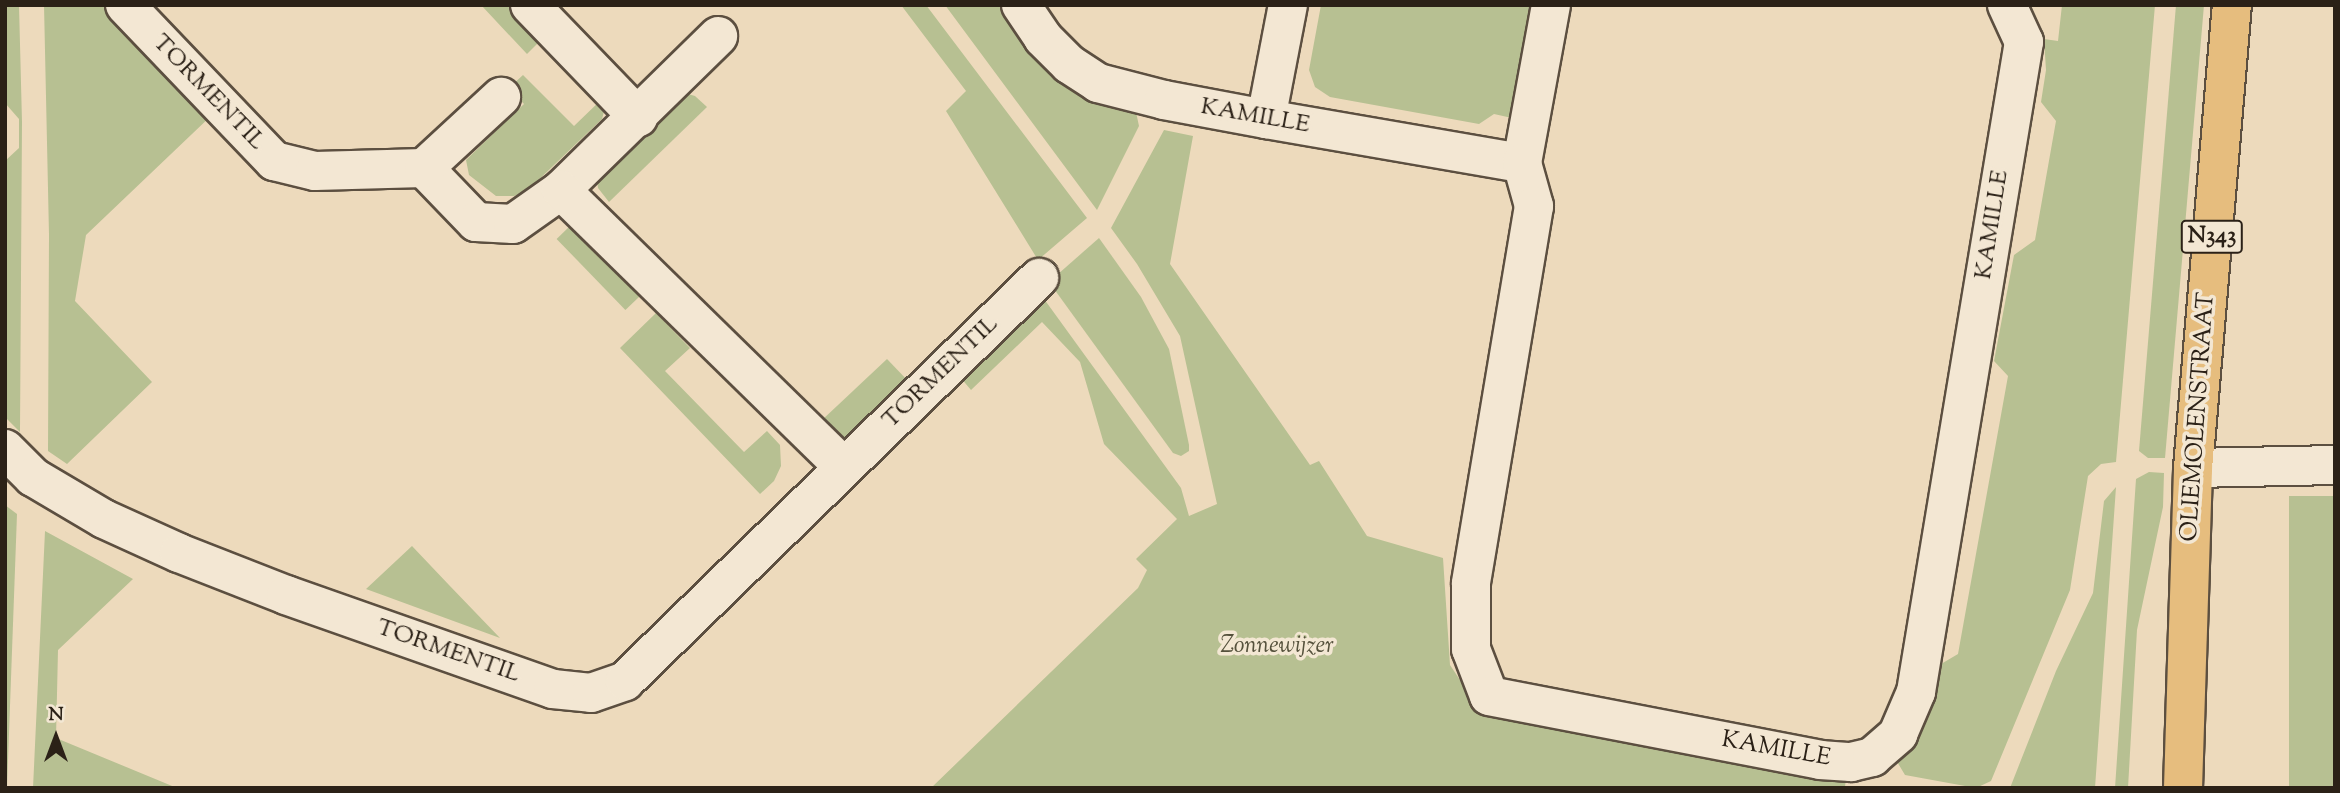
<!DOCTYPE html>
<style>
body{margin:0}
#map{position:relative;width:2340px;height:793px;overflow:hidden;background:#eddabc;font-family:"Sorts Mill Goudy",serif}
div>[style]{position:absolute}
.green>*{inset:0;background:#b7c092;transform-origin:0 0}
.roads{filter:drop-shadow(2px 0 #5c4f40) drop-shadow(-2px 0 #5c4f40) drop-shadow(0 2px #5c4f40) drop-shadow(0 -2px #5c4f40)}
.minor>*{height:38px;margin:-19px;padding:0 19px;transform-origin:19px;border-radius:19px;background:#f3e7d3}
.major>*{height:38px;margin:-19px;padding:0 19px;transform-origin:19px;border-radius:19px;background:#e6bd7e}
span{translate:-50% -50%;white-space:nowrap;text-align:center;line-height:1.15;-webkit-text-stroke:7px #f3e7d3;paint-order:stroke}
.shield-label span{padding:2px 5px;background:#f3e7d3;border:2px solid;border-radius:5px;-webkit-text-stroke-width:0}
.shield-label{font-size:23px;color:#2b2117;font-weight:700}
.street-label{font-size:24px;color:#2b2117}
.park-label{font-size:24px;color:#55513c;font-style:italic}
.frame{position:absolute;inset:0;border:7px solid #2b2117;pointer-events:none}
.north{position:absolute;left:21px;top:702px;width:70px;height:70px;-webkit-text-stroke:5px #f3e7d3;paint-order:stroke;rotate:0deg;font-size:19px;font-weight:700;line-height:28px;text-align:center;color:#2b2117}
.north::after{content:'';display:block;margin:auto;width:24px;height:32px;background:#2b2117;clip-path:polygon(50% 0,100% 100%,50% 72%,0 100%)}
</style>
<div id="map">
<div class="green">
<div style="clip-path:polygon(5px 5px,19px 5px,22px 122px,20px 432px,5px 417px,5px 161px,19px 148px,19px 119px,5px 103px)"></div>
<div style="clip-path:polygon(44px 5px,110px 5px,213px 114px,86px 235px,75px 301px,152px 382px,67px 464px,48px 451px,49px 235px)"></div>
<div style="clip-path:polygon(481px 5px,511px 5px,539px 34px,538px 43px,527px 54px)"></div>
<div style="clip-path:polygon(901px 5px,926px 5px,1087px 218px,1038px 260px,946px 111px,966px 91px)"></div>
<div style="clip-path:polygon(945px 5px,999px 5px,1011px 23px,1136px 112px,1139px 126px,1097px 210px)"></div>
<div style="clip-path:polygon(1321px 5px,1534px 5px,1512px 118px,1494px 114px,1479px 124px,1330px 97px,1315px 87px,1309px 70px)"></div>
<div style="clip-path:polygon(2062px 5px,2155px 5px,2116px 462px,2101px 464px,2088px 476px,2070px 590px,1991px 781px,1976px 788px,1905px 775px,1896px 760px,1936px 667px,1958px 654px,2008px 376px,1994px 361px,2014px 255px,2035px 240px,2056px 121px,2041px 102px,2046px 70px,2044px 39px,2058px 41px)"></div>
<div style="clip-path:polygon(2176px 5px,2204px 5px,2165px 458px,2148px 458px,2139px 451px)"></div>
<div style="clip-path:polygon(523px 75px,574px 126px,602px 99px,605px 108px,602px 119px,528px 190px,514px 196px,496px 196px,469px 175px,466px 160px,524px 104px,509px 88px)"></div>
<div style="clip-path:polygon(688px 94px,695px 96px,707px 107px,609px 202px,598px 188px,597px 180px,681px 96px)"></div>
<div style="clip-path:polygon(1164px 130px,1193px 136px,1170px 264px,1310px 465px,1319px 461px,1367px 536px,1443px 558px,1450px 665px,1472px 698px,1499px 716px,1514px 721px,1818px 778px,1846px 778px,1845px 787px,1849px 788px,931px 788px,1138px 588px,1147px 570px,1136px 559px,1177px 519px,1104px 444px,1080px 362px,1042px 322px,971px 390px,960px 377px,1039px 292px,1181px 488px,1189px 516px,1217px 504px,1180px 336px,1137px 264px,1111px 228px)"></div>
<div style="left:571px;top:225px;width:99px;height:20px;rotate:46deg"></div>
<div style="clip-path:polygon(1099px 238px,1141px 297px,1169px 349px,1189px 445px,1189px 451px,1181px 456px,1173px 453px,1049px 282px)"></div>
<div style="clip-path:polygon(656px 313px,690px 348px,665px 371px,744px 452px,767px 431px,780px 445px,781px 466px,774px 481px,760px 494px,620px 348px)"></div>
<div style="clip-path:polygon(887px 359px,910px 383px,850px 437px,841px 438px,821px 421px)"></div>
<div style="clip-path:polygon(2149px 472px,2164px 473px,2163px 507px,2137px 630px,2128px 788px,2115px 788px,2136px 479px)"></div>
<div style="clip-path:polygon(2116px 487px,2095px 788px,2010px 788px,2056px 671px,2093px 593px,2104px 501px)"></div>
<div style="left:2335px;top:496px;width:292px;height:46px;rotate:90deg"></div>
<div style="clip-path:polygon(5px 505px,17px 514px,7px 788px,5px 788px)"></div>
<div style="clip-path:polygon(45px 531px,133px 579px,58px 650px,56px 738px,177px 788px,33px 788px)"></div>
<div style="clip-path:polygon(412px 546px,449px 585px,500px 638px,366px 589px)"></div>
</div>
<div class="roads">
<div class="minor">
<div style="left:125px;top:5px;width:216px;rotate:46.3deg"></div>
<div style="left:274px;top:161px;width:42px;rotate:13.7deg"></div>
<div style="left:315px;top:171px;width:109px;rotate:-1.6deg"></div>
<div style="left:424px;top:168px;width:75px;rotate:46.1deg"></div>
<div style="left:476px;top:222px;width:37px;rotate:3deg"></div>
<div style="left:513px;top:224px;width:59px;rotate:-35.3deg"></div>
<div style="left:561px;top:190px;width:220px;rotate:-44.4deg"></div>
<div style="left:530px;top:5px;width:156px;rotate:46deg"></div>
<div style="left:1021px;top:5px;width:40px;rotate:56deg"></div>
<div style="left:1043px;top:38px;width:37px;rotate:45deg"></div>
<div style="left:1069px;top:64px;width:35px;rotate:33deg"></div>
<div style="left:1098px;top:83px;width:68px;rotate:14.4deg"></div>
<div style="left:1164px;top:100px;width:104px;rotate:10.6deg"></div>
<div style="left:1266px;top:119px;width:260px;rotate:9.8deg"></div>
<div style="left:1522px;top:163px;width:161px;rotate:-79.6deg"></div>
<div style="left:1266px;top:119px;width:116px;rotate:-79.1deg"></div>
<div style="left:1522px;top:163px;width:45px;rotate:74.4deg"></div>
<div style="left:1534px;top:206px;width:383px;rotate:99.5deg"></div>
<div style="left:1471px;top:584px;width:65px;rotate:90deg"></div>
<div style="left:1471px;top:649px;width:50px;rotate:69deg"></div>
<div style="left:1489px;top:696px;width:337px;rotate:10.9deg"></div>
<div style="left:1820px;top:760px;width:31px;rotate:4deg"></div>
<div style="left:1851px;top:762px;width:22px;rotate:-13deg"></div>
<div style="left:1872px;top:757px;width:35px;rotate:-41deg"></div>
<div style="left:1898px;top:734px;width:46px;rotate:-66.8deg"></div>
<div style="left:1916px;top:692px;width:659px;rotate:-80.57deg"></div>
<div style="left:2024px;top:42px;width:41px;rotate:-114.7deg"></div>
<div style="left:424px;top:168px;width:105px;rotate:-42.7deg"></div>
<div style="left:561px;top:190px;width:396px;rotate:44.4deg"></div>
<div style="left:5px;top:449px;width:40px;rotate:45deg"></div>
<div style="left:33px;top:477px;width:82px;rotate:30.6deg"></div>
<div style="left:104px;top:519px;width:82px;rotate:24.4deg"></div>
<div style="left:179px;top:553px;width:115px;rotate:21.4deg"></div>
<div style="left:286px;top:595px;width:283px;rotate:19.4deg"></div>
<div style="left:553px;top:689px;width:38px;rotate:6deg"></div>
<div style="left:591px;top:693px;width:36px;rotate:-19deg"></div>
<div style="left:625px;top:681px;width:578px;rotate:-44.23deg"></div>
<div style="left:2193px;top:468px;width:142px;rotate:-1.2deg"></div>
</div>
<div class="major">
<div style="left:2183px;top:788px;width:320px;rotate:-88.2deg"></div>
<div style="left:2193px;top:468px;width:465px;rotate:-85.2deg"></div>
</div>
</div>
<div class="shield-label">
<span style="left:2212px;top:237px">N343</span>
</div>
<div class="street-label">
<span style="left:208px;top:93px;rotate:46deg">TORMENTIL</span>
<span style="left:1255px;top:117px;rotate:10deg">KAMILLE</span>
<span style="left:1993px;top:225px;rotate:-81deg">KAMILLE</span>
<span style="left:941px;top:373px;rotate:-44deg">TORMENTIL</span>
<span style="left:2199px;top:417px;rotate:-86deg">OLIEMOLENSTRAAT</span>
<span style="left:448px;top:652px;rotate:19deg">TORMENTIL</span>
<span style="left:1776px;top:750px;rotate:10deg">KAMILLE</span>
</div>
<div class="park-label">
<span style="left:1277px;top:647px">Zonnewijzer</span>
</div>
<div class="frame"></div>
<div class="north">N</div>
</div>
